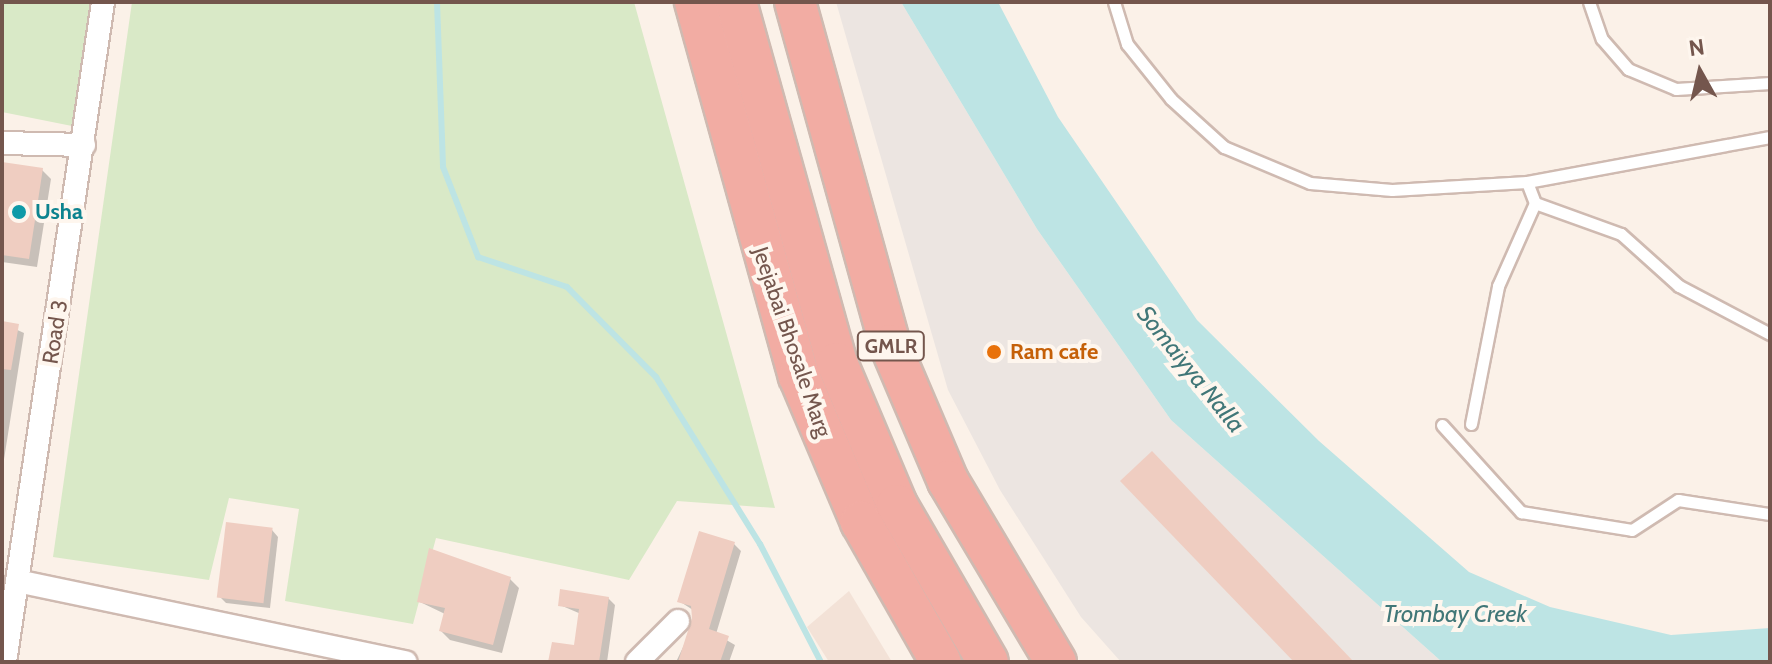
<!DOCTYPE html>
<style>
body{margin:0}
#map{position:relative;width:1772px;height:664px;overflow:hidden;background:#fbf1e8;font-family:Cabin,sans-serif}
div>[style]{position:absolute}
.residential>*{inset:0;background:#f3e2d7}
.industrial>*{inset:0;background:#ece5e1}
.green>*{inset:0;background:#d9e9c7}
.water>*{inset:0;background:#bde4e4}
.shadow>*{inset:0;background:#0003}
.stream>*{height:6px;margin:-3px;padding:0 3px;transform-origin:3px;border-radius:3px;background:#bde4e4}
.building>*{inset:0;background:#efcdc1;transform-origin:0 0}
.roads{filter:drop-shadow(2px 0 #cfbab1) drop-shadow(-2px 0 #cfbab1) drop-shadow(0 2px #cfbab1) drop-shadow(0 -2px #cfbab1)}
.lane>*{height:11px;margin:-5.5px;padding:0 5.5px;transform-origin:5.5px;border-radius:5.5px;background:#fff}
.street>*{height:22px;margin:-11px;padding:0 11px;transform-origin:11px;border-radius:11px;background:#fff}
.highway>*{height:40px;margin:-20px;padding:0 20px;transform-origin:20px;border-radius:20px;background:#f2aca3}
.dots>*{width:22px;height:22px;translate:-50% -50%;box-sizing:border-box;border:4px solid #fef6ee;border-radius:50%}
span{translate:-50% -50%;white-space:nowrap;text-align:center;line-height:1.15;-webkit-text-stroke:8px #fef6ee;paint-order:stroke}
.shield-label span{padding:2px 6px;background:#fef6ee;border:2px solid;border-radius:6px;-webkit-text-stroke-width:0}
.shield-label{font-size:20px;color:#74564d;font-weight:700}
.culture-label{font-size:22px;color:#0d838f;font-weight:700}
.left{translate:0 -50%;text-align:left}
.street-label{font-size:22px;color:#74564d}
.food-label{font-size:22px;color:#c56008;font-weight:700}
.water-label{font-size:24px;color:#417778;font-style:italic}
.frame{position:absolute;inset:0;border:4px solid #74564d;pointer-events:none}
.north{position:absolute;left:1660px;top:32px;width:80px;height:80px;-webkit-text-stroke:6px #fef6ee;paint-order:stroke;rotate:352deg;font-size:22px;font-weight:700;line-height:32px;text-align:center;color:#74564d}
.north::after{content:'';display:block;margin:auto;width:28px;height:36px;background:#74564d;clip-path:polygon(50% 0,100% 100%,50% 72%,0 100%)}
</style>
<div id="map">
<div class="residential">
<div style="clip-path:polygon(849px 591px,892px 662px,829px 662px,807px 627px)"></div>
</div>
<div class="industrial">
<div style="clip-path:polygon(836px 2px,901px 2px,1037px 229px,1171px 420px,1442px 662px,1121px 662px,1081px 617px,1000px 490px,948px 390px)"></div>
</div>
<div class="green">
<div style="clip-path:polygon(2px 2px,93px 2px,77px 127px,2px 112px)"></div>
<div style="clip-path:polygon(132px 2px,634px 2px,775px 508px,677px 501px,629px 580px,436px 538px,413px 624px,285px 601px,299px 509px,229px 498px,209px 580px,53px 557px)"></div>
</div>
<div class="water">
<div style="clip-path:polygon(901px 2px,998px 2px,1058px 117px,1197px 320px,1319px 441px,1469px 572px,1550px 607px,1671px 635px,1770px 628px,1770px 662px,1442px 662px,1171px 420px,1037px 229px)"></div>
</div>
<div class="shadow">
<div style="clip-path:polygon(2px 164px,42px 170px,51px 179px,37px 267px,2px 262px)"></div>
<div style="clip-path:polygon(2px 323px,24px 333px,2px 472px)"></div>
<div style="clip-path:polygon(272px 530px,278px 537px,270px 608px,226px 603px,219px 596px)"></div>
<div style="clip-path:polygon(734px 544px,741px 551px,716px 634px,735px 645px,729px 662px,676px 662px,694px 624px,693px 610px,679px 601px)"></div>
<div style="clip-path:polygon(510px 579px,519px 588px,502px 653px,450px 640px,441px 631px,445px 614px,420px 602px)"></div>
<div style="clip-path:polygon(608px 598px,615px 605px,607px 662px,550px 662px,575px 647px,581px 614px,560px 605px)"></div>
</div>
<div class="stream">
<div style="left:437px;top:2px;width:165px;rotate:87.9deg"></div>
<div style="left:443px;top:167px;width:97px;rotate:68.7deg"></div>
<div style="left:478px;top:257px;width:94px;rotate:18.6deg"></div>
<div style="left:567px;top:287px;width:127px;rotate:45.3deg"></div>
<div style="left:656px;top:377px;width:197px;rotate:58.1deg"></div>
<div style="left:760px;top:544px;width:133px;rotate:62.7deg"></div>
</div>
<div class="building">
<div style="clip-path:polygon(2px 162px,43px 168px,29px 259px,2px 255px)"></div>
<div style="clip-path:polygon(2px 321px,19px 324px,11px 370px,2px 369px)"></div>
<div style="clip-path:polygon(1152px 451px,1354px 662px,1294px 662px,1120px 481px)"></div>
<div style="left:226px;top:522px;width:47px;height:76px;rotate:7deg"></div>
<div style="clip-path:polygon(699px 531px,735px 542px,709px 629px,729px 636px,720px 662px,678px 662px,692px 618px,691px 606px,677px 602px)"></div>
<div style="clip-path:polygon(429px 548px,511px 577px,493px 645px,439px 631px,445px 608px,417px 602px)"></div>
<div style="clip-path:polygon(560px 589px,609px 597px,599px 662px,548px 662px,552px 642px,574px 645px,579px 609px,558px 606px)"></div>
</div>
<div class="roads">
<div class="lane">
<div style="left:1114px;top:2px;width:44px;rotate:72.8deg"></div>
<div style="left:1127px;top:44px;width:70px;rotate:51.3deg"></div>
<div style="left:1171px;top:99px;width:72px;rotate:42.2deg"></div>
<div style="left:1224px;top:147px;width:93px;rotate:22.7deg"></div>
<div style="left:1310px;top:183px;width:82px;rotate:4.9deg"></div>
<div style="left:1392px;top:190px;width:135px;rotate:-3.4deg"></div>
<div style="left:1527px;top:182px;width:247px;rotate:-10.5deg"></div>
<div style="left:1589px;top:2px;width:39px;rotate:71deg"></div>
<div style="left:1602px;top:39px;width:40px;rotate:49deg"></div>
<div style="left:1628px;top:69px;width:52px;rotate:22.6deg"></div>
<div style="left:1676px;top:89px;width:94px;rotate:-3.7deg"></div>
<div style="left:1535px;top:203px;width:91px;rotate:19.8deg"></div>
<div style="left:1621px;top:234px;width:78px;rotate:41.9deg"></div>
<div style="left:1679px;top:286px;width:103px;rotate:27.8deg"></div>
<div style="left:1471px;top:424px;width:141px;rotate:-78.9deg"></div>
<div style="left:1498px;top:286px;width:91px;rotate:-66deg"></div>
<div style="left:1535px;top:203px;width:22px;rotate:-111deg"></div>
<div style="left:1442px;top:425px;width:118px;rotate:47.8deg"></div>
<div style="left:1521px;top:512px;width:112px;rotate:9.2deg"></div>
<div style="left:1632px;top:530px;width:55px;rotate:-33.1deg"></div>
<div style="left:1678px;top:500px;width:93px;rotate:8.7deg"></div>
</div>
<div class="street">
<div style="left:2px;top:143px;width:82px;rotate:1.4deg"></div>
<div style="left:17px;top:581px;width:397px;rotate:11.8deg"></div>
<div style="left:5px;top:662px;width:667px;rotate:-81.55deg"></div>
<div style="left:637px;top:662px;width:58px;rotate:-45deg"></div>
</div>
<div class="highway">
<div style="left:695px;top:2px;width:388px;rotate:74.5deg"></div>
<div style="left:799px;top:376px;width:159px;rotate:67deg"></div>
<div style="left:861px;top:522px;width:161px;rotate:60.3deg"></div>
<div style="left:736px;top:2px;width:375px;rotate:74.4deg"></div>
<div style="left:837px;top:363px;width:154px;rotate:67.1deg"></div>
<div style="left:897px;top:505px;width:181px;rotate:59.9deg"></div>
<div style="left:795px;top:2px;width:356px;rotate:74.5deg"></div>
<div style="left:890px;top:345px;width:148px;rotate:66.9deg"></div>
<div style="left:948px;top:481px;width:211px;rotate:59.2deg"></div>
</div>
</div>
<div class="dots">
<div style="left:19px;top:212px;background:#0f9aa8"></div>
<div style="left:994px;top:352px;background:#e8710a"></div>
</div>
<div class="shield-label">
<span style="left:891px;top:346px">GMLR</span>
</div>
<div class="culture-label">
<span class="left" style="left:35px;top:212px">Usha</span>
</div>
<div class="street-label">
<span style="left:55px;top:332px;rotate:-81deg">Road 3</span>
<span style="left:792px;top:342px;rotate:71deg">Jeejabai Bhosale Marg</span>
</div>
<div class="food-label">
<span class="left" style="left:1010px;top:352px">Ram cafe</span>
</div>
<div class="water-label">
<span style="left:1191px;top:369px;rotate:51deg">Somaiyya Nalla</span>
<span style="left:1455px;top:614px">Trombay Creek</span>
</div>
<div class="frame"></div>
<div class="north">N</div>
</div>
